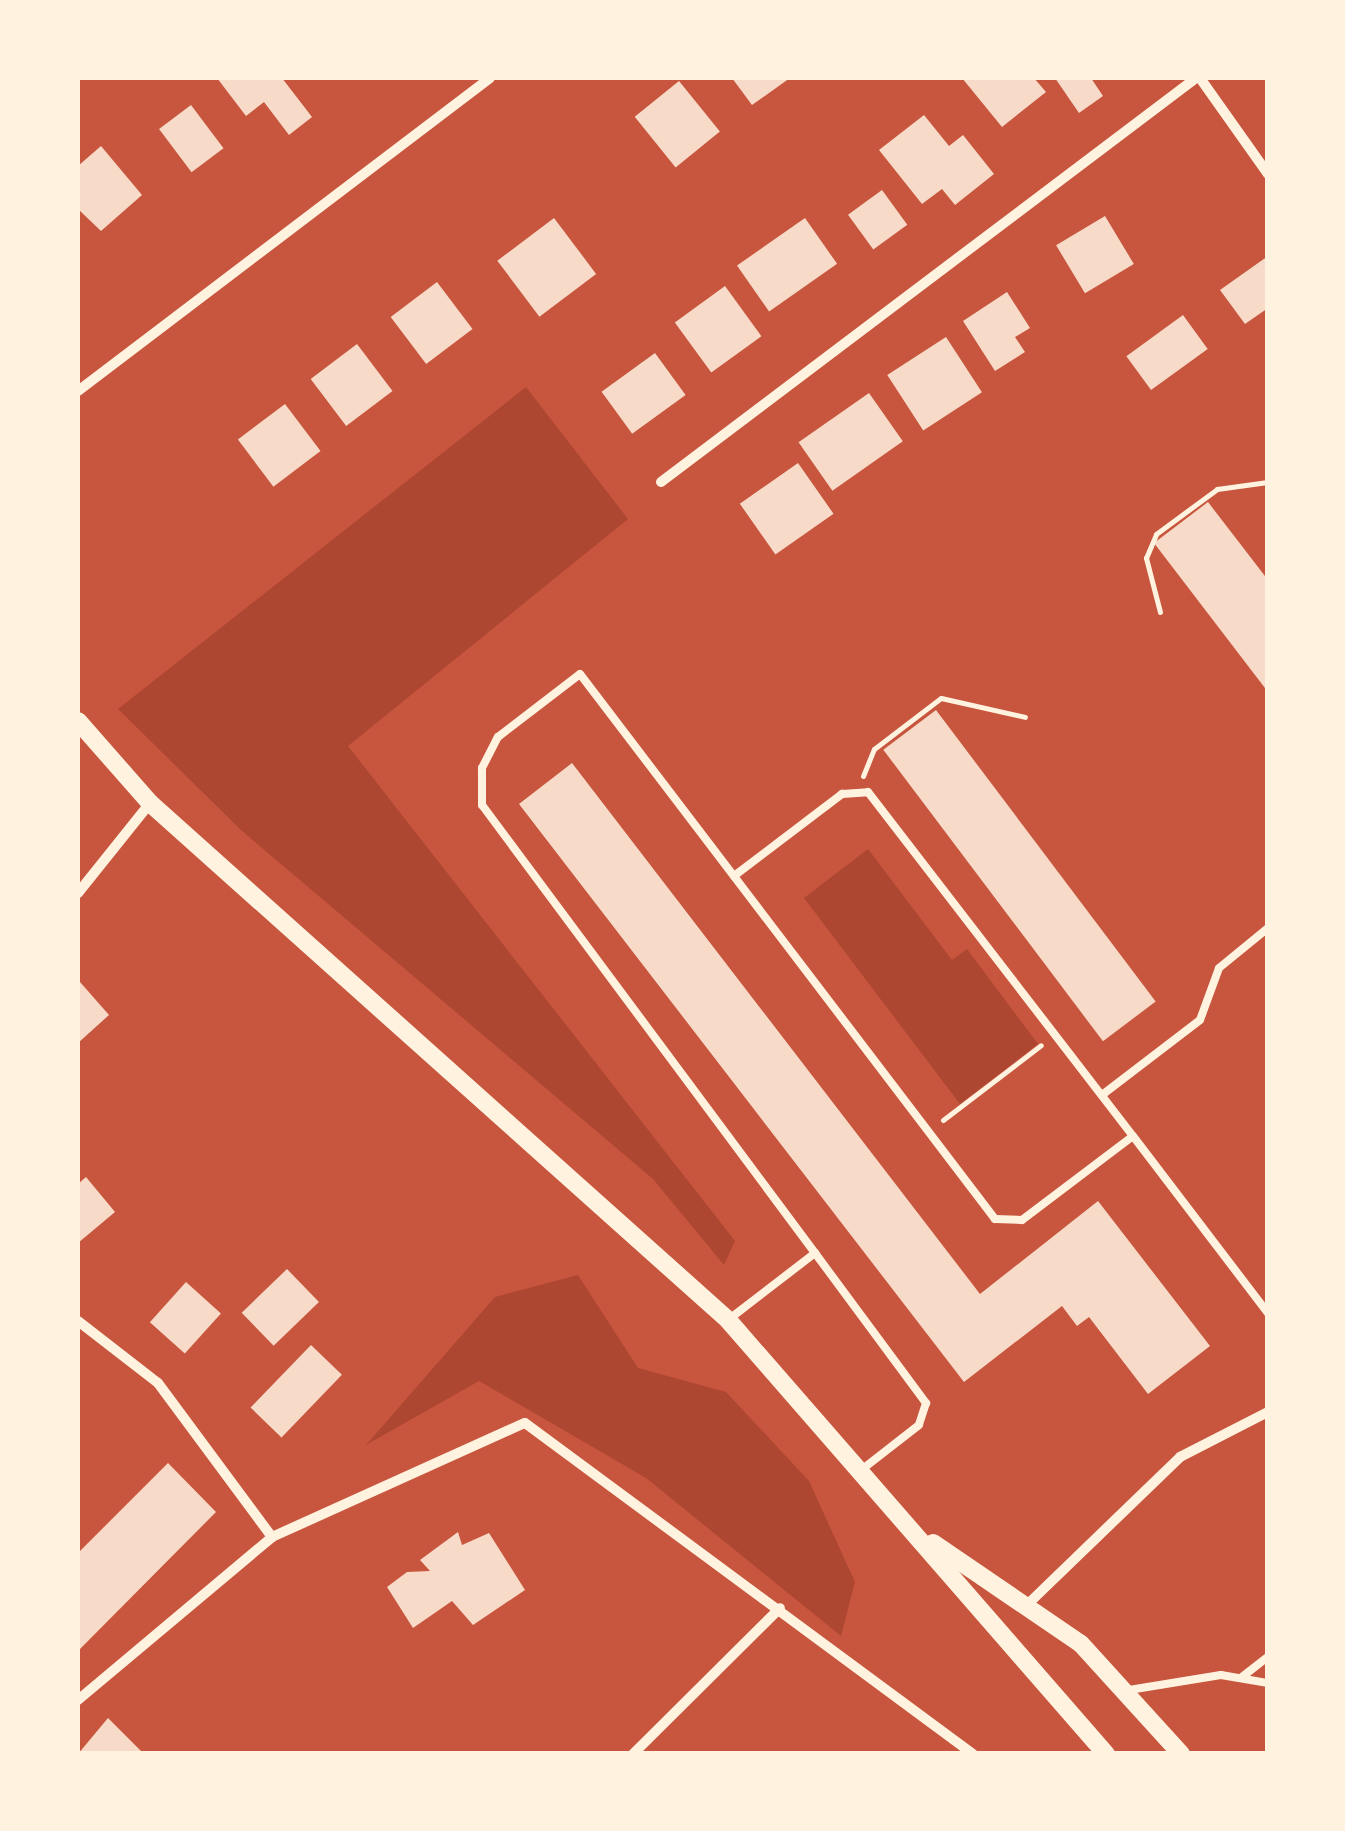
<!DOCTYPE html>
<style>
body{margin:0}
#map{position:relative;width:1345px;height:1831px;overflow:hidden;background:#c8553d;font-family:"DejaVu Sans",sans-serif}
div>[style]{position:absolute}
.green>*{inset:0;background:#ae4732}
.building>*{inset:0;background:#f7dbc8;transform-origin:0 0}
.path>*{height:5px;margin:-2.5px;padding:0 2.5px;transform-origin:2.5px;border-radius:2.5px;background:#fff3e0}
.service>*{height:8px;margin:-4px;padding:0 4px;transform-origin:4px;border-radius:4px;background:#fff3e0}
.minor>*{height:10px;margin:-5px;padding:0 5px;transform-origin:5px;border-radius:5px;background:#fff3e0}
.tertiary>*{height:18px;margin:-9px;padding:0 9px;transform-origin:9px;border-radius:9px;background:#fff3e0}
span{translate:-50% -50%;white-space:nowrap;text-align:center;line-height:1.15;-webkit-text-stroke:10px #fff3e0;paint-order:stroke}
.frame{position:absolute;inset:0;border:80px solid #fff3e0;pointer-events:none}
</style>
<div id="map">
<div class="green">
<div style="clip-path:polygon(526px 387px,628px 519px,348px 746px,735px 1241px,724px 1265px,653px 1179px,242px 831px,118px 709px)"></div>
<div style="clip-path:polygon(868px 849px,952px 960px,967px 949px,1038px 1044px,960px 1104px,804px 898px)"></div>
<div style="clip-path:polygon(578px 1275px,638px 1368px,726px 1392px,809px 1481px,855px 1582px,841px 1636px,646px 1478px,479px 1381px,366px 1445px,495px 1297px)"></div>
</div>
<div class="building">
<div style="clip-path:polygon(217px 78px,282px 78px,312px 117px,289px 135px,264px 102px,246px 116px)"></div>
<div style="clip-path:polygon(732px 78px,790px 78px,752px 105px)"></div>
<div style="clip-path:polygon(962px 78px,1034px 78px,1046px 92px,1002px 127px)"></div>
<div style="clip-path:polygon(1055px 78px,1091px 78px,1103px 96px,1079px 113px)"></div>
<div style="left:679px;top:81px;width:65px;height:57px;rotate:51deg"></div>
<div style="left:191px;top:105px;width:54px;height:40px;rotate:53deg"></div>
<div style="clip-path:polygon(924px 115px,949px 146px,963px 135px,994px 174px,955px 205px,942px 189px,922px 204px,879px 150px)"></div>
<div style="clip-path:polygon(101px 146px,142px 195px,101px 231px,78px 209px,78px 166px)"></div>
<div style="left:882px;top:190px;width:43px;height:42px;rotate:54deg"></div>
<div style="left:1105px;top:216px;width:56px;height:57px;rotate:59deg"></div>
<div style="left:554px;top:218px;width:70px;height:71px;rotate:53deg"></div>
<div style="left:805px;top:218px;width:56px;height:83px;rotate:55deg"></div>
<div style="clip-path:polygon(1268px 256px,1268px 308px,1245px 324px,1220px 290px)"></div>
<div style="left:437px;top:282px;width:59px;height:58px;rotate:53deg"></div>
<div style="left:725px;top:286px;width:62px;height:62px;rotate:54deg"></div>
<div style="clip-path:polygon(1007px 292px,1030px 328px,1015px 337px,1025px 352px,995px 371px,963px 321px)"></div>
<div style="left:1183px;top:315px;width:42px;height:70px;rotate:54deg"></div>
<div style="left:946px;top:337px;width:66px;height:70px;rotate:57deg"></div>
<div style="left:357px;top:344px;width:59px;height:58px;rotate:53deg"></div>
<div style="left:655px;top:353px;width:52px;height:66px;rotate:54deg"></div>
<div style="left:869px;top:393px;width:59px;height:86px;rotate:55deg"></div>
<div style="left:285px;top:404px;width:59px;height:59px;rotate:53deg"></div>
<div style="left:798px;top:463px;width:62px;height:71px;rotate:55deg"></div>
<div style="clip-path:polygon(1208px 502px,1268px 580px,1268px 692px,1154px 543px)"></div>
<div style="left:936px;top:710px;width:365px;height:66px;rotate:53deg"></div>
<div style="clip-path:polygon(572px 763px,980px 1294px,1098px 1201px,1210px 1346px,1148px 1394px,1089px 1317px,1077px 1326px,1062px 1306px,964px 1382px,519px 804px)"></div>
<div style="clip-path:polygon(80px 982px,109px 1015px,78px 1043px,78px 984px)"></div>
<div style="clip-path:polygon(86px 1177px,115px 1212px,78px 1243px,78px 1184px)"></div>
<div style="left:287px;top:1269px;width:46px;height:63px;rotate:46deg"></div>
<div style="left:186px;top:1282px;width:47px;height:54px;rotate:42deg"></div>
<div style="left:311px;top:1345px;width:43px;height:87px;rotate:44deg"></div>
<div style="clip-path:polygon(168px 1463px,216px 1512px,78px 1651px,78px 1553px)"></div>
<div style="clip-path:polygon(458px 1532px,462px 1545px,489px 1533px,525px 1590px,473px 1625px,452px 1601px,413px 1628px,387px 1587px,407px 1572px,430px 1571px,420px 1560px)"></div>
<div style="clip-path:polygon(108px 1718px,144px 1754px,78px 1754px)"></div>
</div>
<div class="path">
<div style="left:1160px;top:612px;width:56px;rotate:-104.5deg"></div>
<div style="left:1146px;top:558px;width:26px;rotate:-67deg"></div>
<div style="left:1156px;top:534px;width:76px;rotate:-36.4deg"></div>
<div style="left:1217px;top:489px;width:51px;rotate:-7.8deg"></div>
<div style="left:863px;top:776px;width:29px;rotate:-68deg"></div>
<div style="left:874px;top:749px;width:84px;rotate:-37.3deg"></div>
<div style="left:941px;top:698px;width:86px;rotate:12.7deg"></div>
<div style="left:943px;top:1120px;width:123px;rotate:-37.4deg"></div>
</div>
<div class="service">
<div style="left:734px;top:876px;width:136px;rotate:-37.2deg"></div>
<div style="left:842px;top:794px;width:26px;rotate:-4deg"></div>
<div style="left:868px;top:792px;width:434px;rotate:52.4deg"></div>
<div style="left:1102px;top:1095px;width:123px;rotate:-37.4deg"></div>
<div style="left:1200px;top:1020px;width:55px;rotate:-69.9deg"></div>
<div style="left:1219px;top:968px;width:63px;rotate:-39.2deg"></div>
<div style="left:815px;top:1253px;width:187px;rotate:53.5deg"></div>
<div style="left:926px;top:1403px;width:23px;rotate:108deg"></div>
<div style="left:919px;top:1425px;width:75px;rotate:142.1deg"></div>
<div style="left:728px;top:1320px;width:110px;rotate:-37.6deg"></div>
<div style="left:815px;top:1253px;width:558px;rotate:-126.62deg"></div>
<div style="left:482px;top:805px;width:37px;rotate:-90deg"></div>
<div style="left:482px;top:768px;width:35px;rotate:-63deg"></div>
<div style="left:498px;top:737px;width:103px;rotate:-37.5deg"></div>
<div style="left:580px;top:674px;width:685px;rotate:52.71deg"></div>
<div style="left:995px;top:1219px;width:27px;rotate:2deg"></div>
<div style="left:1022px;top:1220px;width:139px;rotate:-37.1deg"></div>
<div style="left:1133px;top:1136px;width:223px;rotate:52.7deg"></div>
<div style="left:1242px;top:1677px;width:33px;rotate:-38deg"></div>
<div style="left:1129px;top:1690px;width:93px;rotate:-9.3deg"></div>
<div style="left:1221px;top:1675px;width:48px;rotate:9.7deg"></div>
</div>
<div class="minor">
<div style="left:1200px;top:78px;width:118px;rotate:54.7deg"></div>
<div style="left:78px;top:391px;width:517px;rotate:-37.22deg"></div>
<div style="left:661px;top:482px;width:670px;rotate:-37.06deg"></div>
<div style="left:78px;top:893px;width:115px;rotate:-51.3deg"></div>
<div style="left:78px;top:1321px;width:101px;rotate:37.8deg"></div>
<div style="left:158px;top:1383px;width:192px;rotate:53.5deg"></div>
<div style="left:272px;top:1537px;width:277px;rotate:-24.3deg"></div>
<div style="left:525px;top:1423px;width:557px;rotate:36.46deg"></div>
<div style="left:1030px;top:1602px;width:209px;rotate:-44deg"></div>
<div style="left:1180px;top:1457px;width:99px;rotate:-27.1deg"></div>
<div style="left:78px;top:1700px;width:253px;rotate:-40deg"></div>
<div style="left:633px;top:1754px;width:207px;rotate:-44.8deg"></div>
</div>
<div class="tertiary">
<div style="left:78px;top:721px;width:109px;rotate:48.7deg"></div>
<div style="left:150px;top:803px;width:775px;rotate:41.81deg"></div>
<div style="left:728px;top:1320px;width:576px;rotate:48.95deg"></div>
<div style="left:933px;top:1543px;width:179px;rotate:34.3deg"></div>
<div style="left:1081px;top:1644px;width:149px;rotate:47.7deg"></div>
</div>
<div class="frame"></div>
</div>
